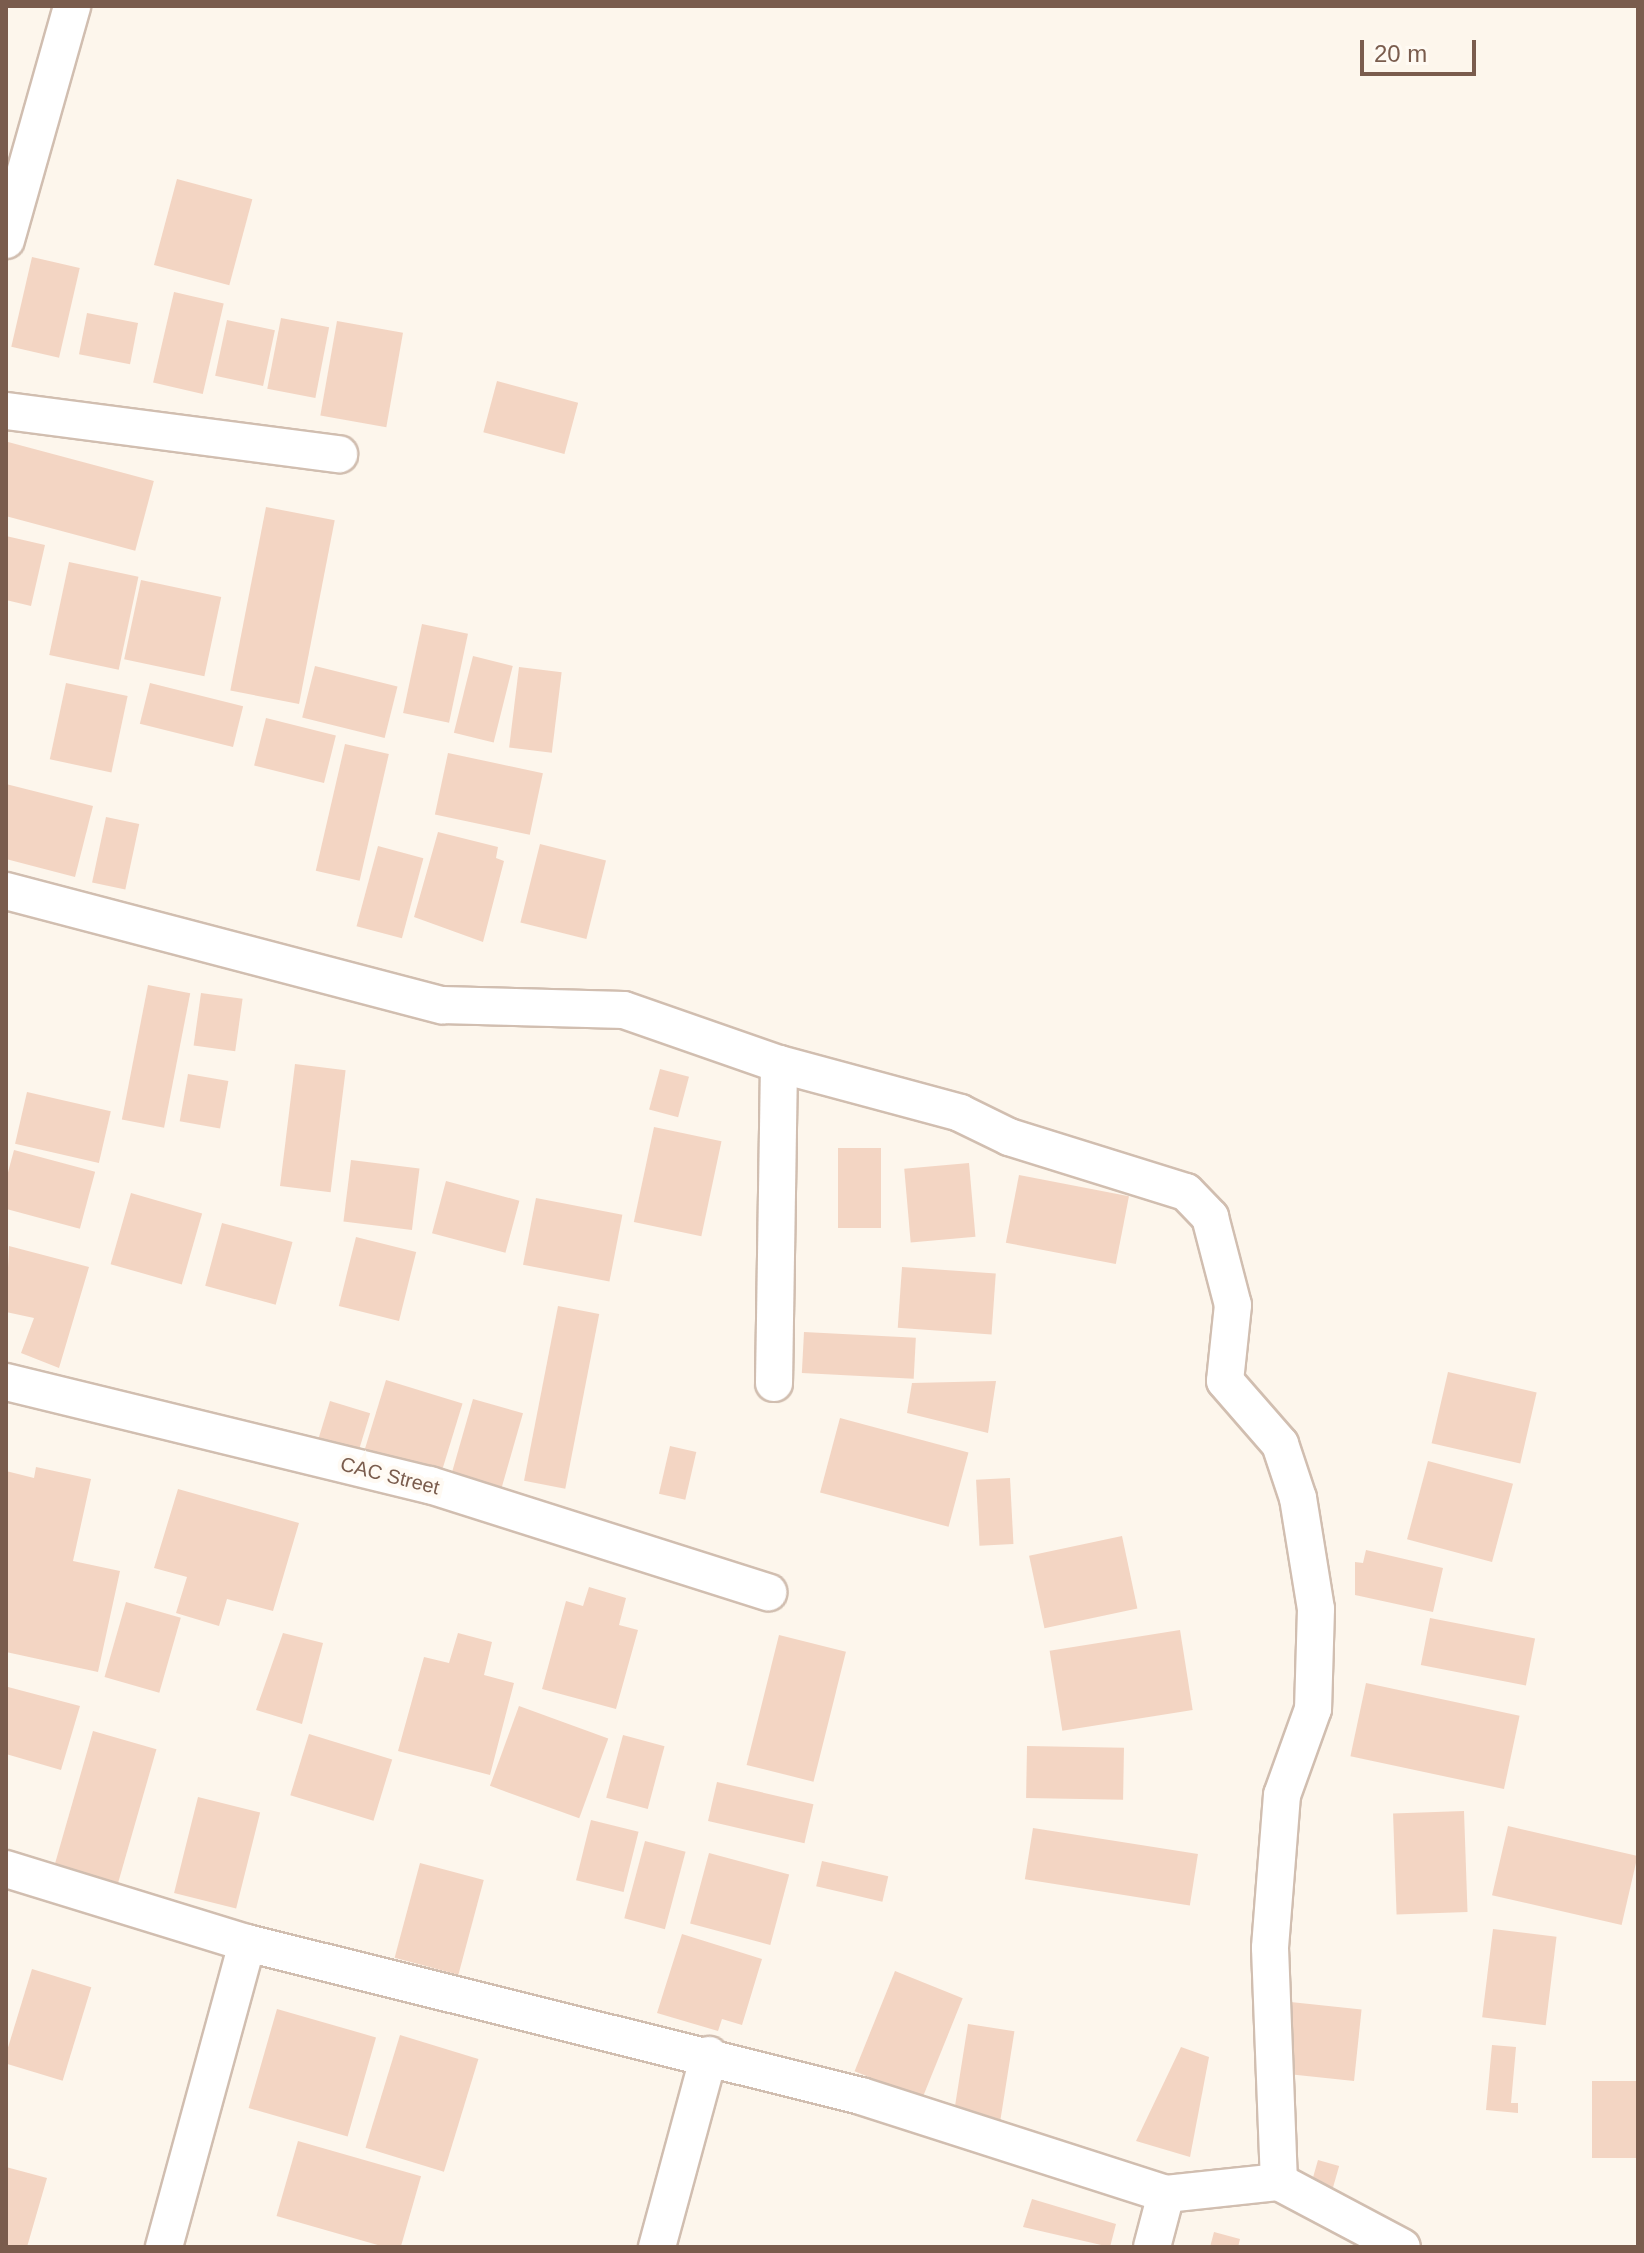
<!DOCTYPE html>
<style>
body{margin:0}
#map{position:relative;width:1644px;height:2253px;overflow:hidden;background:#fdf6ec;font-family:Arial,sans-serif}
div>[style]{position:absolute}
.building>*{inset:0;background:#f3d5c3;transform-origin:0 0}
.roads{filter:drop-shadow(2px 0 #d1beb0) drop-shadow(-2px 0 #d1beb0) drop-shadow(0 2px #d1beb0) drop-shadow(0 -2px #d1beb0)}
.street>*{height:36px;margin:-18px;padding:0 18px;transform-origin:18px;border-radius:18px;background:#fff}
span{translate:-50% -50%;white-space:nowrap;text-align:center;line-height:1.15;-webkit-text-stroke:8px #fffaf3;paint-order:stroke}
.street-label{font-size:20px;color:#7a5c4d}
.frame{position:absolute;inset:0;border:8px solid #7a5c4d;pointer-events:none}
.scale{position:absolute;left:1360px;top:40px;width:116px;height:36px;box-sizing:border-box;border:4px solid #7a5c4d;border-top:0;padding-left:10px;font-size:24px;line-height:28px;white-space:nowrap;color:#7a5c4d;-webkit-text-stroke:6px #fffaf3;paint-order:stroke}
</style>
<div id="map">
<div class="building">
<div style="left:177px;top:179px;width:78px;height:89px;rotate:15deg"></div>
<div style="left:32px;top:257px;width:49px;height:92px;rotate:13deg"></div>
<div style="left:174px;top:292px;width:51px;height:93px;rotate:13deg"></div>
<div style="left:87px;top:313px;width:52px;height:42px;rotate:11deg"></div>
<div style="left:281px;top:318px;width:49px;height:72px;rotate:11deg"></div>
<div style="left:227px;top:320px;width:49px;height:57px;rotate:12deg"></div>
<div style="left:337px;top:321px;width:67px;height:96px;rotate:10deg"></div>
<div style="left:497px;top:381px;width:84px;height:53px;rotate:15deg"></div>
<div style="left:8px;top:442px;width:151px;height:72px;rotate:15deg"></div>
<div style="left:266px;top:507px;width:70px;height:187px;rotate:11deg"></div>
<div style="clip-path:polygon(6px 536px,45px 545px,31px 606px,6px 600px)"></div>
<div style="left:69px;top:562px;width:71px;height:95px;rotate:12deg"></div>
<div style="left:141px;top:580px;width:82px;height:81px;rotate:12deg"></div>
<div style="left:422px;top:624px;width:47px;height:91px;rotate:12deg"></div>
<div style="left:473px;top:656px;width:41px;height:79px;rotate:14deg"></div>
<div style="left:315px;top:666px;width:85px;height:53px;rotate:14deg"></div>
<div style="left:519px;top:667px;width:43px;height:81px;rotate:7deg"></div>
<div style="left:66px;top:683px;width:63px;height:78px;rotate:12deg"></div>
<div style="left:150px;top:683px;width:96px;height:42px;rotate:14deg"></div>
<div style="left:266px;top:718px;width:72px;height:49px;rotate:14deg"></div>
<div style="left:345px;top:744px;width:45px;height:130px;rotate:13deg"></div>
<div style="left:448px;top:753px;width:97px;height:63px;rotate:12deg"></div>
<div style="clip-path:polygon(6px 784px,93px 806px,75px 877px,6px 859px)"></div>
<div style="left:106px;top:817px;width:34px;height:67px;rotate:12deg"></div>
<div style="clip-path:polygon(438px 832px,498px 847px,496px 858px,504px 861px,483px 942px,414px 917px)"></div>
<div style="left:540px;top:844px;width:68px;height:81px;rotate:14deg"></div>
<div style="left:378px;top:846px;width:47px;height:83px;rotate:15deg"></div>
<div style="left:148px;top:985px;width:43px;height:137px;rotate:11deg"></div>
<div style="left:201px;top:993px;width:42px;height:53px;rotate:8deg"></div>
<div style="left:295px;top:1064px;width:51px;height:123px;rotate:7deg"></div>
<div style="left:660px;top:1069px;width:30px;height:42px;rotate:15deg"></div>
<div style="left:188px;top:1074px;width:41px;height:48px;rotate:10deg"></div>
<div style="left:27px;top:1092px;width:86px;height:53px;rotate:13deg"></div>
<div style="left:654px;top:1127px;width:69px;height:97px;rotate:12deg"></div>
<div style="left:838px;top:1148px;width:43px;height:80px"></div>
<div style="left:14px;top:1150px;width:84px;height:59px;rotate:15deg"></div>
<div style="left:351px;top:1160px;width:69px;height:62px;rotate:7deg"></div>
<div style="left:969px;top:1163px;width:74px;height:65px;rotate:85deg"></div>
<div style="left:1019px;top:1175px;width:112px;height:69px;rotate:11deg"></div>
<div style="left:446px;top:1181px;width:76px;height:54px;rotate:15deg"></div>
<div style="left:131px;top:1193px;width:74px;height:74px;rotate:16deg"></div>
<div style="left:536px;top:1198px;width:88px;height:68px;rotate:11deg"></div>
<div style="left:222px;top:1223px;width:73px;height:65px;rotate:15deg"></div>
<div style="left:356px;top:1237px;width:62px;height:71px;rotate:14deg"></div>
<div style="clip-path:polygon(9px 1246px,89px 1267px,59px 1368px,21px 1353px,34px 1318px,6px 1312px)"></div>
<div style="left:902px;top:1267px;width:94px;height:61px;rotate:4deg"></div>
<div style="left:558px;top:1306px;width:42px;height:178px;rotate:11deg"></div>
<div style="left:804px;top:1332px;width:112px;height:41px;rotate:3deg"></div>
<div style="left:1448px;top:1372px;width:91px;height:73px;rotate:13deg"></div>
<div style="left:386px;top:1380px;width:80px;height:74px;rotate:17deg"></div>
<div style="clip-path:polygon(996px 1381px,988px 1433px,907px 1413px,912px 1383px)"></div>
<div style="left:473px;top:1399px;width:52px;height:78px;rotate:16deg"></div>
<div style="left:330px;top:1401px;width:42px;height:39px;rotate:17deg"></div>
<div style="left:840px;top:1418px;width:133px;height:77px;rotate:15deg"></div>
<div style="left:670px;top:1446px;width:27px;height:49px;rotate:13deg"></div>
<div style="left:1428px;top:1461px;width:88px;height:81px;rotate:15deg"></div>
<div style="clip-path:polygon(36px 1467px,91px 1479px,73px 1561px,120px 1571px,98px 1672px,6px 1652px,6px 1471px,34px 1478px)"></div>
<div style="left:1010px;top:1478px;width:66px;height:34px;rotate:87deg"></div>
<div style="clip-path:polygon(178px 1489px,299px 1523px,273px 1611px,227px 1599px,219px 1626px,176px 1613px,187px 1577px,154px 1568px)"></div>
<div style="left:1122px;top:1536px;width:74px;height:95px;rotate:78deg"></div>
<div style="clip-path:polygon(1366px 1550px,1443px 1568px,1433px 1612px,1355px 1595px,1355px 1562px,1363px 1563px)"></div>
<div style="clip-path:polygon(589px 1587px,626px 1598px,619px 1625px,638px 1630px,616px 1709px,542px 1689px,566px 1601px,583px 1606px)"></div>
<div style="left:126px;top:1602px;width:57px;height:78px;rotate:16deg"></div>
<div style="left:1430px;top:1618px;width:107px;height:48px;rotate:11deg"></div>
<div style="left:1180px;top:1630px;width:81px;height:132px;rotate:81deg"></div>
<div style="clip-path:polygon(283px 1633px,323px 1643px,302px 1724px,256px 1710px)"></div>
<div style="clip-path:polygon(458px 1633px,492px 1642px,484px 1675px,514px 1683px,490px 1775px,398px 1751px,424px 1657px,449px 1663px)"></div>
<div style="left:779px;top:1635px;width:69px;height:134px;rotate:14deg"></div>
<div style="left:1366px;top:1683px;width:157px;height:75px;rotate:12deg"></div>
<div style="clip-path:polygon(8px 1687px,80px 1706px,61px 1770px,6px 1754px)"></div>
<div style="left:519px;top:1706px;width:95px;height:85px;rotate:20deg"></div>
<div style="left:93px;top:1731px;width:66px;height:145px;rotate:16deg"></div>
<div style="left:309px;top:1734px;width:87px;height:64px;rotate:17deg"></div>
<div style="left:623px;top:1735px;width:43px;height:65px;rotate:15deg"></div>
<div style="left:1027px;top:1746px;width:97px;height:52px;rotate:1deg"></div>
<div style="left:717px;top:1782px;width:99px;height:40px;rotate:13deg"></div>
<div style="left:198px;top:1797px;width:64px;height:99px;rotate:14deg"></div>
<div style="left:1464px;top:1811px;width:101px;height:71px;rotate:88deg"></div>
<div style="left:591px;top:1820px;width:49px;height:62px;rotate:14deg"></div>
<div style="left:1508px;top:1826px;width:133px;height:71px;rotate:13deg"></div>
<div style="left:1033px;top:1828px;width:167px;height:52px;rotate:9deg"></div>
<div style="left:645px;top:1841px;width:42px;height:80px;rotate:15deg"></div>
<div style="left:709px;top:1853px;width:83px;height:73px;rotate:15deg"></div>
<div style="left:822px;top:1861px;width:68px;height:26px;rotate:13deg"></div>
<div style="left:420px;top:1863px;width:66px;height:98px;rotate:15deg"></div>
<div style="left:1493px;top:1929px;width:64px;height:89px;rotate:7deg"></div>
<div style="clip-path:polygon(682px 1934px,762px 1959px,742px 2025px,722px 2019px,718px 2031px,657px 2013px)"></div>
<div style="left:32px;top:1969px;width:62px;height:98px;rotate:17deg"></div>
<div style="left:895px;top:1971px;width:73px;height:108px;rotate:22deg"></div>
<div style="left:1281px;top:2001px;width:81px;height:72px;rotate:6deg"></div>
<div style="left:277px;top:2009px;width:103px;height:103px;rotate:16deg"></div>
<div style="left:968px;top:2024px;width:47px;height:97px;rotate:9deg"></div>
<div style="left:400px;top:2035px;width:82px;height:118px;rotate:17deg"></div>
<div style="clip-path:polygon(1492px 2045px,1516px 2047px,1511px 2103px,1518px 2103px,1518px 2113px,1486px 2110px)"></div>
<div style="clip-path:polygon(1181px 2047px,1209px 2057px,1190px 2157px,1136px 2141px)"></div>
<div style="left:1638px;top:2081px;width:77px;height:46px;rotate:90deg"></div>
<div style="left:298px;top:2141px;width:128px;height:78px;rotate:16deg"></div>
<div style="left:1318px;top:2160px;width:22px;height:27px;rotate:16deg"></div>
<div style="clip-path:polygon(6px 2167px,47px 2178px,27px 2247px,6px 2247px)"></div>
<div style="clip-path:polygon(1032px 2199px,1116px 2224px,1110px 2247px,1023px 2227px)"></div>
<div style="clip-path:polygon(1214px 2232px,1240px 2239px,1238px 2247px,1210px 2247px)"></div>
</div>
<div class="roads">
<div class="street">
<div style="left:6px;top:240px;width:243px;rotate:-74.2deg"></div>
<div style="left:6px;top:411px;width:336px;rotate:7.4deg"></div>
<div style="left:6px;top:891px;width:451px;rotate:14.7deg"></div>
<div style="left:442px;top:1005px;width:182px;rotate:1.6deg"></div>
<div style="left:624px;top:1010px;width:164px;rotate:19.2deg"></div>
<div style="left:779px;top:1064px;width:188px;rotate:15.1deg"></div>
<div style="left:960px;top:1113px;width:55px;rotate:26.1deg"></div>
<div style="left:1009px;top:1137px;width:185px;rotate:17.3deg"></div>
<div style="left:1186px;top:1192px;width:35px;rotate:46deg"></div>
<div style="left:1210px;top:1217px;width:91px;rotate:75.4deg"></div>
<div style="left:1233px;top:1305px;width:76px;rotate:96deg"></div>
<div style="left:1225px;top:1381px;width:84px;rotate:48.9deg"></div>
<div style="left:1280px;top:1444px;width:57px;rotate:71.6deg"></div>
<div style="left:1298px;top:1498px;width:112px;rotate:80.8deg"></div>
<div style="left:1316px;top:1609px;width:100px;rotate:91.7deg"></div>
<div style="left:1313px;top:1709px;width:91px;rotate:109.8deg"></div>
<div style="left:1282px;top:1795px;width:153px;rotate:94.5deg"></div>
<div style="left:1270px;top:1948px;width:234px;rotate:87.8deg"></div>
<div style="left:6px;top:1382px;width:436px;rotate:13.7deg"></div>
<div style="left:430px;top:1485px;width:355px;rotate:17.6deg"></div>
<div style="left:774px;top:1383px;width:319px;rotate:-89.1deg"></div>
<div style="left:6px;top:1869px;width:252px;rotate:17.1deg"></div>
<div style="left:247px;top:1943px;width:633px;rotate:13.99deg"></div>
<div style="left:861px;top:2096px;width:320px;rotate:17.8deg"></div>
<div style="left:1166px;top:2194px;width:114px;rotate:-6.1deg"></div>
<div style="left:1279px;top:2182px;width:139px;rotate:27.9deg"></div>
<div style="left:164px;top:2247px;width:315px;rotate:-74.7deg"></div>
<div style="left:657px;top:2247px;width:199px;rotate:-74.8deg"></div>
<div style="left:1152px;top:2247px;width:55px;rotate:-75.2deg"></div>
</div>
</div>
<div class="street-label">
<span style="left:390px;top:1476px;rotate:14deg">CAC Street</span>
</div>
<div class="frame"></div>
<div class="scale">20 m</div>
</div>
